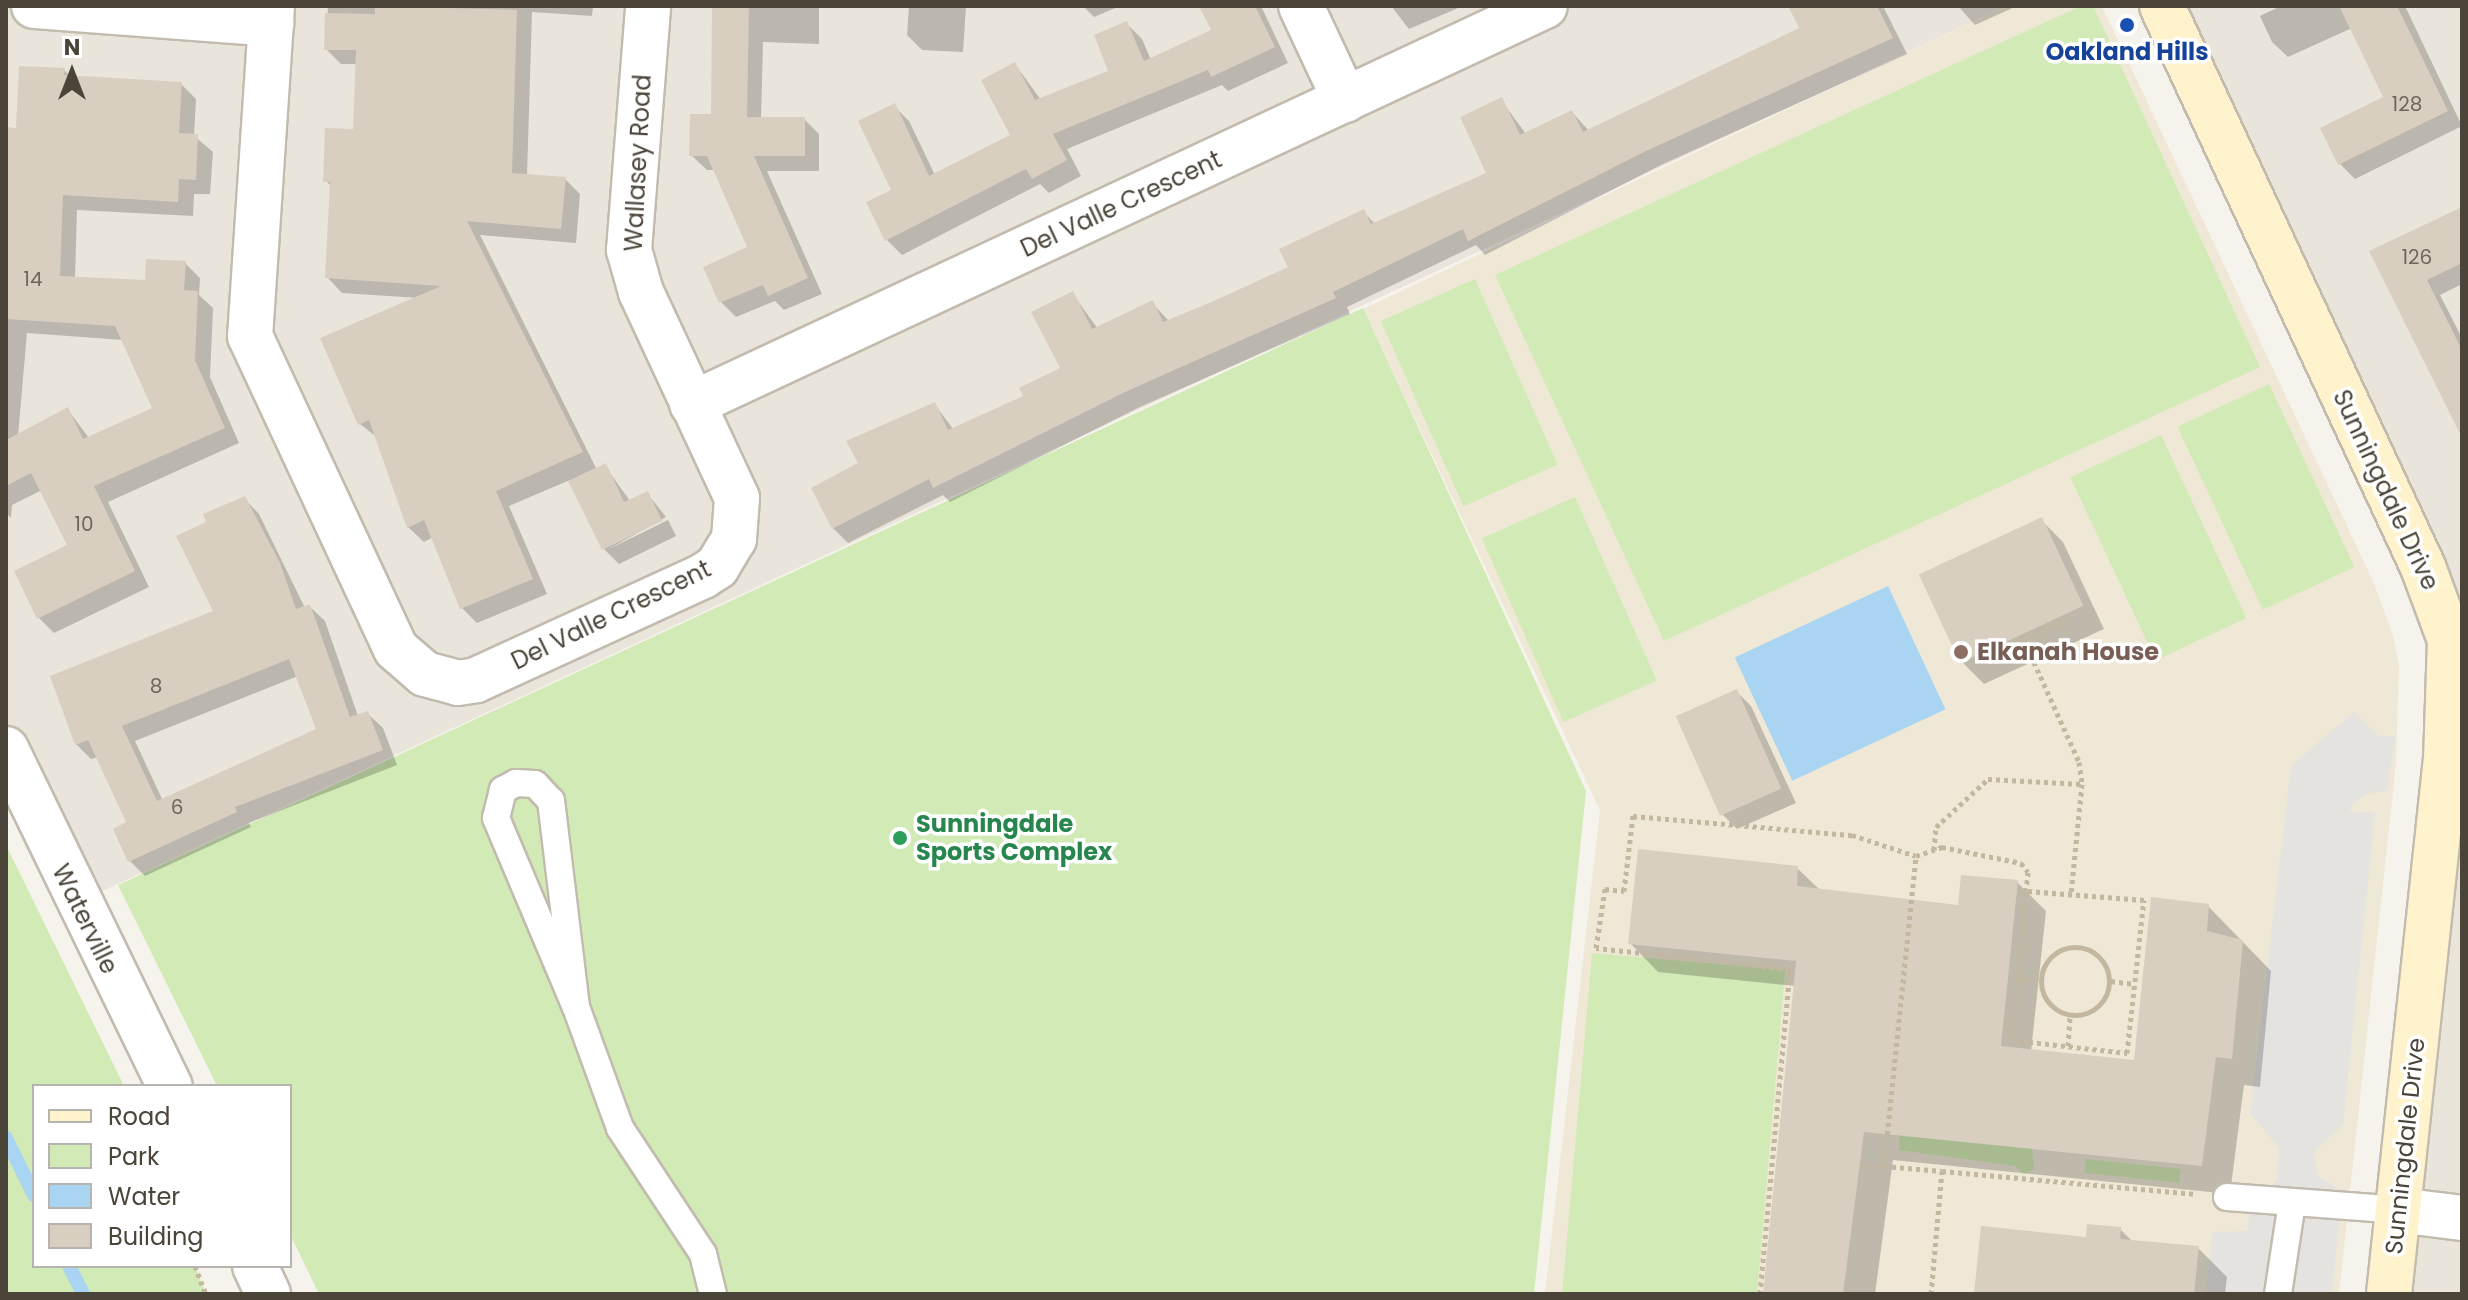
<!DOCTYPE html>
<style>
body{margin:0}
#map{position:relative;width:2468px;height:1300px;overflow:hidden;background:#f6f3ec;font-family:Poppins,sans-serif}
div>[style]{position:absolute}
.residential>*{inset:0;background:#eae5da}
.education>*{inset:0;background:#efe8d6}
.green>*{inset:0;background:#d2eab5;transform-origin:0 0}
.parking>*{inset:0;background:#e5e3e0}
.water>*{inset:0;background:#a9d4f2;transform-origin:0 0}
.shadow>*{inset:0;background:#0003}
.stream>*{height:14px;margin:-7px;padding:0 7px;transform-origin:7px;border-radius:7px;background:#a9d4f2}
.building>*{inset:0;background:#d8cfc1;transform-origin:0 0}
.path>*{height:5px;margin-top:-2.5px;transform-origin:0;background:repeating-linear-gradient(90deg,#c4b79f 0 4px,transparent 0 8px)}
.path>.ring{margin:-2.5px;padding:0;box-sizing:content-box;background:none;border:5px solid #c4b79f;border-radius:50%}
.roads{filter:drop-shadow(2px 0 #c2bbae) drop-shadow(-2px 0 #c2bbae) drop-shadow(0 2px #c2bbae) drop-shadow(0 -2px #c2bbae)}
.lane>*{height:26px;margin:-13px;padding:0 13px;transform-origin:13px;border-radius:13px;background:#fff}
.street>*{height:44px;margin:-22px;padding:0 22px;transform-origin:22px;border-radius:22px;background:#fff}
.secondary>*{height:44px;margin:-22px;padding:0 22px;transform-origin:22px;border-radius:22px;background:#fff3cd}
.dots>*{width:22px;height:22px;translate:-50% -50%;box-sizing:border-box;border:4px solid #fff;border-radius:50%}
span{translate:-50% -50%;white-space:nowrap;text-align:center;line-height:1.15;-webkit-text-stroke:7px #fff;paint-order:stroke}
.number-label{font-size:20px;color:#6e675b}
.number-label span{-webkit-text-stroke-width:0}
.transit-label{font-size:24px;color:#164399;font-weight:700}
.street-label{font-size:24px;color:#4b4439}
.education-label{font-size:24px;color:#785e54;font-weight:700}
.left{translate:0 -50%;text-align:left}
.leisure-label{font-size:24px;color:#27864d;font-weight:700}
.frame{position:absolute;inset:0;border:8px solid #4b4439;pointer-events:none}
.legend{position:absolute;left:32px;top:1084px;width:260px;height:184px;box-sizing:border-box;background:#fff;border:2px solid #b7b4b0;margin:0;padding:10px 14px;list-style:none;font-size:24px;color:#4b4439}
.legend li{display:flex;align-items:center;gap:16px;height:40px}
.legend b{width:40px;border:2px solid #b7b4b0}
.north{position:absolute;left:32px;top:32px;width:80px;height:80px;-webkit-text-stroke:6px #fff;paint-order:stroke;rotate:0deg;font-size:22px;font-weight:700;line-height:32px;text-align:center;color:#4b4439}
.north::after{content:'';display:block;margin:auto;width:28px;height:36px;background:#4b4439;clip-path:polygon(50% 0,100% 100%,50% 72%,0 100%)}
</style>
<div id="map">
<div class="residential">
<div style="clip-path:polygon(6px 6px,2007px 6px,79px 902px,6px 750px)"></div>
<div style="clip-path:polygon(2165px 6px,2462px 6px,2462px 1294px,2393px 1294px,2454px 672px)"></div>
</div>
<div class="education">
<div style="clip-path:polygon(2007px 6px,2102px 6px,2373px 581px,2394px 638px,2399px 666px,2396px 763px,2339px 1294px,1545px 1294px,1600px 810px,1363px 309px)"></div>
</div>
<div class="green">
<div style="clip-path:polygon(2081px 6px,2093px 6px,2260px 367px,1664px 641px,1495px 275px)"></div>
<div style="left:1475px;top:279px;width:203px;height:103px;rotate:66deg"></div>
<div style="clip-path:polygon(1363px 308px,1586px 791px,1534px 1294px,319px 1294px,290px 1234px,290px 1086px,217px 1086px,118px 885px)"></div>
<div style="left:2269px;top:384px;width:202px;height:101px;rotate:65deg"></div>
<div style="left:2161px;top:435px;width:202px;height:100px;rotate:65deg"></div>
<div style="left:1575px;top:497px;width:201px;height:102px;rotate:66deg"></div>
<div style="clip-path:polygon(6px 845px,124px 1086px,34px 1086px,34px 1266px,195px 1266px,206px 1294px,6px 1294px)"></div>
<div style="left:1592px;top:953px;width:194px;height:342px;rotate:5deg"></div>
<div style="clip-path:polygon(1905px 1028px,1918px 1092px,1914px 1137px,2032px 1149px,2034px 1169px,2024px 1175px,2016px 1166px,1899px 1150px)"></div>
<div style="left:2086px;top:1159px;width:95px;height:14px;rotate:6deg"></div>
</div>
<div class="parking">
<div style="clip-path:polygon(2354px 712px,2378px 736px,2396px 736px,2387px 791px,2370px 793px,2353px 803px,2350px 811px,2375px 813px,2343px 1125px,2314px 1151px,2317px 1175px,2342px 1191px,2332px 1294px,2206px 1294px,2212px 1232px,2248px 1231px,2250px 1192px,2271px 1188px,2277px 1178px,2279px 1148px,2250px 1113px,2291px 766px)"></div>
</div>
<div class="water">
<div style="left:1888px;top:586px;width:136px;height:169px;rotate:65deg"></div>
</div>
<div class="shadow">
<div style="clip-path:polygon(328px 6px,593px 6px,592px 16px,532px 12px,527px 176px,565px 179px,580px 194px,576px 243px,480px 235px,597px 470px,605px 466px,630px 501px,647px 493px,666px 517px,607px 550px,668px 520px,676px 536px,619px 564px,604px 549px,570px 480px,509px 506px,547px 594px,477px 623px,462px 608px,433px 537px,424px 542px,408px 527px,378px 438px,360px 424px,419px 298px,342px 293px,327px 277px,332px 187px,326px 181px,355px 132px,357px 64px,341px 64px,326px 49px)"></div>
<div style="clip-path:polygon(714px 6px,819px 6px,819px 44px,763px 42px,761px 119px,804px 119px,819px 134px,819px 171px,767px 171px,822px 294px,784px 310px,775px 301px,736px 317px,721px 302px,750px 248px,715px 170px,707px 170px,691px 155px,713px 116px)"></div>
<div style="clip-path:polygon(909px 6px,966px 6px,963px 52px,922px 50px,907px 35px)"></div>
<div style="clip-path:polygon(1083px 6px,1120px 6px,1094px 17px)"></div>
<div style="clip-path:polygon(1201px 6px,1261px 6px,1288px 63px,1228px 91px,1222px 85px,1067px 149px,1081px 176px,1049px 193px,1040px 184px,902px 255px,887px 240px,868px 202px,894px 191px,894px 106px,909px 121px,935px 175px,1013px 136px,1015px 64px,1041px 100px,1110px 72px,1127px 24px,1142px 39px,1151px 60px,1213px 31px)"></div>
<div style="clip-path:polygon(1391px 6px,1463px 6px,1409px 29px)"></div>
<div style="clip-path:polygon(1792px 6px,1883px 6px,1907px 54px,1661px 165px,1485px 255px,1476px 245px,1347px 307px,1350px 314px,1140px 407px,950px 502px,943px 495px,848px 543px,833px 528px,861px 464px,935px 405px,954px 430px,1026px 397px,1062px 368px,1072px 293px,1098px 329px,1152px 303px,1169px 321px,1290px 268px,1363px 211px,1375px 224px,1489px 174px,1501px 100px,1526px 134px,1572px 112px,1589px 131px,1801px 29px)"></div>
<div style="clip-path:polygon(1958px 6px,2017px 6px,1975px 25px)"></div>
<div style="clip-path:polygon(2281px 6px,2405px 6px,2462px 126px,2355px 179px,2339px 163px,2386px 98px,2352px 28px,2288px 57px,2272px 42px,2260px 16px)"></div>
<div style="clip-path:polygon(evenodd,64px 70px,72px 78px,181px 84px,196px 99px,194px 136px,213px 152px,210px 194px,194px 194px,193px 216px,77px 210px,75px 279px,147px 283px,185px 263px,200px 278px,199px 295px,213px 308px,210px 377px,239px 443px,108px 502px,149px 587px,54px 633px,39px 618px,16px 572px,70px 546px,42px 490px,12px 505px,11px 518px,6px 513px,6px 129px,18px 130px,64px 70px,27px 333px,123px 340px,155px 409px,89px 438px,68px 410px,18px 436px,27px 333px)"></div>
<div style="clip-path:polygon(2462px 209px,2462px 284px,2440px 295px,2462px 338px,2462px 423px,2372px 252px)"></div>
<div style="clip-path:polygon(evenodd,244px 498px,259px 514px,305px 608px,309px 606px,325px 621px,358px 716px,367px 713px,383px 728px,397px 765px,249px 823px,251px 827px,145px 876px,130px 861px,129px 823px,98px 757px,91px 759px,76px 744px,216px 612px,209px 523px,244px 498px,298px 676px,319px 730px,163px 801px,135px 741px,298px 676px)"></div>
<div style="clip-path:polygon(2041px 520px,2063px 542px,2104px 629px,1984px 684px,1962px 662px)"></div>
<div style="clip-path:polygon(1736px 691px,1751px 706px,1796px 803px,1737px 829px,1722px 814px)"></div>
<div style="clip-path:polygon(1797px 868px,1820px 890px,1960px 907px,2017px 882px,2046px 911px,2031px 1052px,2136px 1063px,2208px 906px,2271px 971px,2260px 1087px,2244px 1085px,2230px 1194px,1893px 1160px,1875px 1294px,1765px 1294px,1796px 986px,1658px 972px,1630px 943px)"></div>
<div style="clip-path:polygon(2120px 1229px,2133px 1242px,2198px 1248px,2227px 1277px,2225px 1294px,1976px 1294px,2088px 1239px)"></div>
</div>
<div class="stream">
<div style="left:6px;top:1138px;width:64px;rotate:63.8deg"></div>
<div style="left:69px;top:1266px;width:31px;rotate:63deg"></div>
</div>
<div class="building">
<div style="clip-path:polygon(375px 6px,517px 10px,512px 173px,566px 177px,561px 229px,467px 221px,583px 452px,496px 491px,533px 579px,460px 609px,424px 520px,407px 528px,369px 420px,358px 425px,320px 338px,441px 286px,325px 278px,330px 182px,323px 182px,325px 128px,353px 129px,356px 50px,324px 50px,325px 13px,375px 14px)"></div>
<div style="clip-path:polygon(712px 6px,749px 6px,747px 117px,805px 117px,805px 156px,754px 156px,808px 278px,768px 296px,763px 285px,719px 303px,703px 267px,747px 247px,707px 156px,689px 156px,690px 114px,711px 114px)"></div>
<div style="clip-path:polygon(1199px 6px,1255px 6px,1275px 47px,1211px 77px,1208px 70px,1053px 134px,1067px 160px,1032px 179px,1026px 169px,885px 241px,866px 202px,891px 190px,858px 121px,895px 103px,929px 176px,1010px 135px,981px 80px,1015px 62px,1035px 100px,1108px 71px,1094px 35px,1127px 21px,1144px 61px,1211px 30px)"></div>
<div style="clip-path:polygon(1788px 6px,1877px 6px,1893px 38px,1646px 151px,1468px 241px,1463px 229px,1333px 292px,1336px 298px,1125px 392px,933px 488px,929px 479px,832px 529px,811px 488px,858px 463px,846px 441px,935px 402px,948px 430px,1023px 396px,1019px 388px,1060px 368px,1031px 312px,1073px 291px,1092px 329px,1153px 300px,1163px 322px,1214px 301px,1288px 267px,1279px 249px,1364px 209px,1371px 224px,1486px 173px,1460px 117px,1502px 97px,1520px 135px,1572px 110px,1583px 132px,1799px 28px)"></div>
<div style="clip-path:polygon(2339px 6px,2397px 6px,2448px 111px,2338px 165px,2320px 128px,2383px 97px)"></div>
<div style="clip-path:polygon(19px 66px,65px 68px,64px 75px,182px 82px,179px 133px,198px 134px,196px 180px,179px 179px,178px 202px,63px 195px,60px 276px,145px 280px,146px 259px,186px 261px,184px 290px,198px 291px,195px 360px,225px 428px,94px 486px,135px 571px,37px 619px,14px 571px,67px 545px,31px 473px,6px 486px,6px 440px,68px 407px,83px 439px,152px 408px,115px 326px,6px 319px,6px 127px,16px 128px)"></div>
<div style="clip-path:polygon(2462px 207px,2462px 263px,2427px 280px,2462px 350px,2462px 438px,2369px 251px)"></div>
<div style="clip-path:polygon(606px 463px,624px 502px,648px 491px,662px 521px,602px 550px,568px 481px)"></div>
<div style="clip-path:polygon(evenodd,245px 496px,280px 563px,296px 609px,310px 604px,350px 717px,368px 711px,383px 750px,235px 807px,237px 812px,128px 862px,113px 829px,126px 822px,88px 740px,75px 745px,50px 676px,213px 611px,176px 536px,206px 522px,203px 514px,245px 496px,289px 659px,316px 729px,157px 801px,122px 726px,289px 659px)"></div>
<div style="left:2042px;top:517px;width:98px;height:136px;rotate:65deg"></div>
<div style="left:1737px;top:689px;width:109px;height:67px;rotate:66deg"></div>
<div style="clip-path:polygon(1638px 849px,1798px 866px,1797px 886px,1958px 905px,1961px 875px,2018px 880px,2001px 1046px,2134px 1060px,2151px 897px,2209px 904px,2207px 931px,2243px 940px,2232px 1059px,2216px 1057px,2202px 1166px,1864px 1132px,1843px 1294px,1763px 1294px,1796px 961px,1628px 944px)"></div>
<div style="clip-path:polygon(2087px 1224px,2121px 1227px,2120px 1239px,2199px 1246px,2194px 1294px,1974px 1294px,1981px 1226px,2086px 1237px)"></div>
</div>
<div class="path">
<div style="left:2024px;top:640px;width:134px;rotate:65.7deg"></div>
<div style="left:2079px;top:762px;width:22px;rotate:82deg"></div>
<div style="left:1979px;top:660px;width:100px;rotate:-24.8deg"></div>
<div style="left:1934px;top:850px;width:23px;rotate:-85deg"></div>
<div style="left:1936px;top:827px;width:71px;rotate:-42.7deg"></div>
<div style="left:1988px;top:779px;width:94px;rotate:3deg"></div>
<div style="left:2082px;top:784px;width:111px;rotate:95.7deg"></div>
<div class="ring" style="left:2041px;top:947px;width:63px;height:63px"></div>
<div style="left:2018px;top:978px;width:22px;rotate:8deg"></div>
<div style="left:2111px;top:981px;width:24px;rotate:7deg"></div>
<div style="left:2068px;top:1046px;width:31px;rotate:-86deg"></div>
<div style="left:1860px;top:1164px;width:82px;rotate:4.9deg"></div>
<div style="left:1884px;top:1166px;width:312px;rotate:-84.1deg"></div>
<div style="left:1916px;top:856px;width:28px;rotate:-19deg"></div>
<div style="left:1942px;top:847px;width:81px;rotate:11.4deg"></div>
<div style="left:2021px;top:863px;width:11px;rotate:52deg"></div>
<div style="left:2028px;top:872px;width:19px;rotate:96deg"></div>
<div style="left:2026px;top:891px;width:150px;rotate:95deg"></div>
<div style="left:2013px;top:1040px;width:115px;rotate:6.5deg"></div>
<div style="left:2127px;top:1053px;width:154px;rotate:-83.7deg"></div>
<div style="left:2144px;top:900px;width:118px;rotate:-175.6deg"></div>
<div style="left:195px;top:1266px;width:30px;rotate:69deg"></div>
<div style="left:1760px;top:1294px;width:326px;rotate:-84.7deg"></div>
<div style="left:1790px;top:969px;width:195px;rotate:-173.8deg"></div>
<div style="left:1596px;top:948px;width:60px;rotate:-81.3deg"></div>
<div style="left:1605px;top:889px;width:19px;rotate:6deg"></div>
<div style="left:1624px;top:891px;width:76px;rotate:-83.2deg"></div>
<div style="left:1633px;top:816px;width:220px;rotate:5deg"></div>
<div style="left:1852px;top:835px;width:67px;rotate:18.2deg"></div>
<div style="left:1931px;top:1294px;width:123px;rotate:-84.9deg"></div>
<div style="left:1942px;top:1171px;width:252px;rotate:5.2deg"></div>
</div>
<div class="roads">
<div class="lane">
<div style="left:576px;top:1007px;width:208px;rotate:-96.9deg"></div>
<div style="left:551px;top:801px;width:23px;rotate:-133deg"></div>
<div style="left:535px;top:784px;width:19px;rotate:-177deg"></div>
<div style="left:516px;top:783px;width:15px;rotate:152deg"></div>
<div style="left:503px;top:790px;width:29px;rotate:104deg"></div>
<div style="left:496px;top:818px;width:205px;rotate:67.1deg"></div>
<div style="left:576px;top:1007px;width:129px;rotate:70deg"></div>
<div style="left:620px;top:1128px;width:151px;rotate:56.6deg"></div>
<div style="left:703px;top:1254px;width:41px;rotate:76deg"></div>
<div style="left:2227px;top:1197px;width:171px;rotate:4.3deg"></div>
<div style="left:2278px;top:1294px;width:92px;rotate:-81.3deg"></div>
</div>
<div class="street">
<div style="left:34px;top:6px;width:238px;rotate:4.3deg"></div>
<div style="left:272px;top:6px;width:331px;rotate:93.8deg"></div>
<div style="left:250px;top:336px;width:345px;rotate:65deg"></div>
<div style="left:396px;top:649px;width:38px;rotate:41deg"></div>
<div style="left:425px;top:674px;width:34px;rotate:15deg"></div>
<div style="left:458px;top:683px;width:18px;rotate:-9deg"></div>
<div style="left:476px;top:680px;width:250px;rotate:-24.6deg"></div>
<div style="left:703px;top:576px;width:17px;rotate:-33deg"></div>
<div style="left:717px;top:567px;width:33px;rotate:-59deg"></div>
<div style="left:734px;top:539px;width:41px;rotate:-85.8deg"></div>
<div style="left:737px;top:498px;width:227px;rotate:-115deg"></div>
<div style="left:641px;top:292px;width:44px;rotate:-105.9deg"></div>
<div style="left:629px;top:250px;width:245px;rotate:-85.5deg"></div>
<div style="left:1301px;top:6px;width:104px;rotate:64.9deg"></div>
<div style="left:692px;top:404px;width:941px;rotate:-25.01deg"></div>
<div style="left:6px;top:749px;width:375px;rotate:64.1deg"></div>
<div style="left:2398px;top:1210px;width:64px;rotate:7.1deg"></div>
<div style="left:255px;top:1266px;width:31px;rotate:65deg"></div>
</div>
<div class="secondary">
<div style="left:2162px;top:6px;width:619px;rotate:65.05deg"></div>
<div style="left:2423px;top:567px;width:78px;rotate:69.7deg"></div>
<div style="left:2450px;top:640px;width:118px;rotate:91.9deg"></div>
<div style="left:2446px;top:758px;width:539px;rotate:96.07deg"></div>
</div>
</div>
<div class="dots">
<div style="left:2127px;top:25px;background:#1a4fb4"></div>
<div style="left:1961px;top:652px;background:#8d6e63"></div>
<div style="left:900px;top:838px;background:#2e9e5b"></div>
</div>
<div class="number-label">
<span style="left:2407px;top:104px">128</span>
<span style="left:2417px;top:257px">126</span>
<span style="left:33px;top:279px">14</span>
<span style="left:84px;top:524px">10</span>
<span style="left:156px;top:686px">8</span>
<span style="left:177px;top:807px">6</span>
</div>
<div class="transit-label">
<span style="left:2127px;top:52px">Oakland Hills</span>
</div>
<div class="street-label">
<span style="left:638px;top:163px;rotate:-87deg">Wallasey Road</span>
<span style="left:1121px;top:204px;rotate:-25deg">Del Valle Crescent</span>
<span style="left:2386px;top:490px;rotate:65deg">Sunningdale Drive</span>
<span style="left:611px;top:615px;rotate:-26deg">Del Valle Crescent</span>
<span style="left:85px;top:919px;rotate:64deg">Waterville</span>
<span style="left:2405px;top:1146px;rotate:-84deg">Sunningdale Drive</span>
</div>
<div class="education-label">
<span class="left" style="left:1977px;top:652px">Elkanah House</span>
</div>
<div class="leisure-label">
<span class="left" style="left:916px;top:838px">Sunningdale<br>Sports Complex</span>
</div>
<div class="frame"></div>
<ul class="legend">
<li><b style="height:10px;background:#fff3cd"></b>Road</li>
<li><b style="height:22px;background:#d2eab5"></b>Park</li>
<li><b style="height:22px;background:#a9d4f2"></b>Water</li>
<li><b style="height:22px;background:#d8cfc1"></b>Building</li>
</ul>
<div class="north">N</div>
</div>
